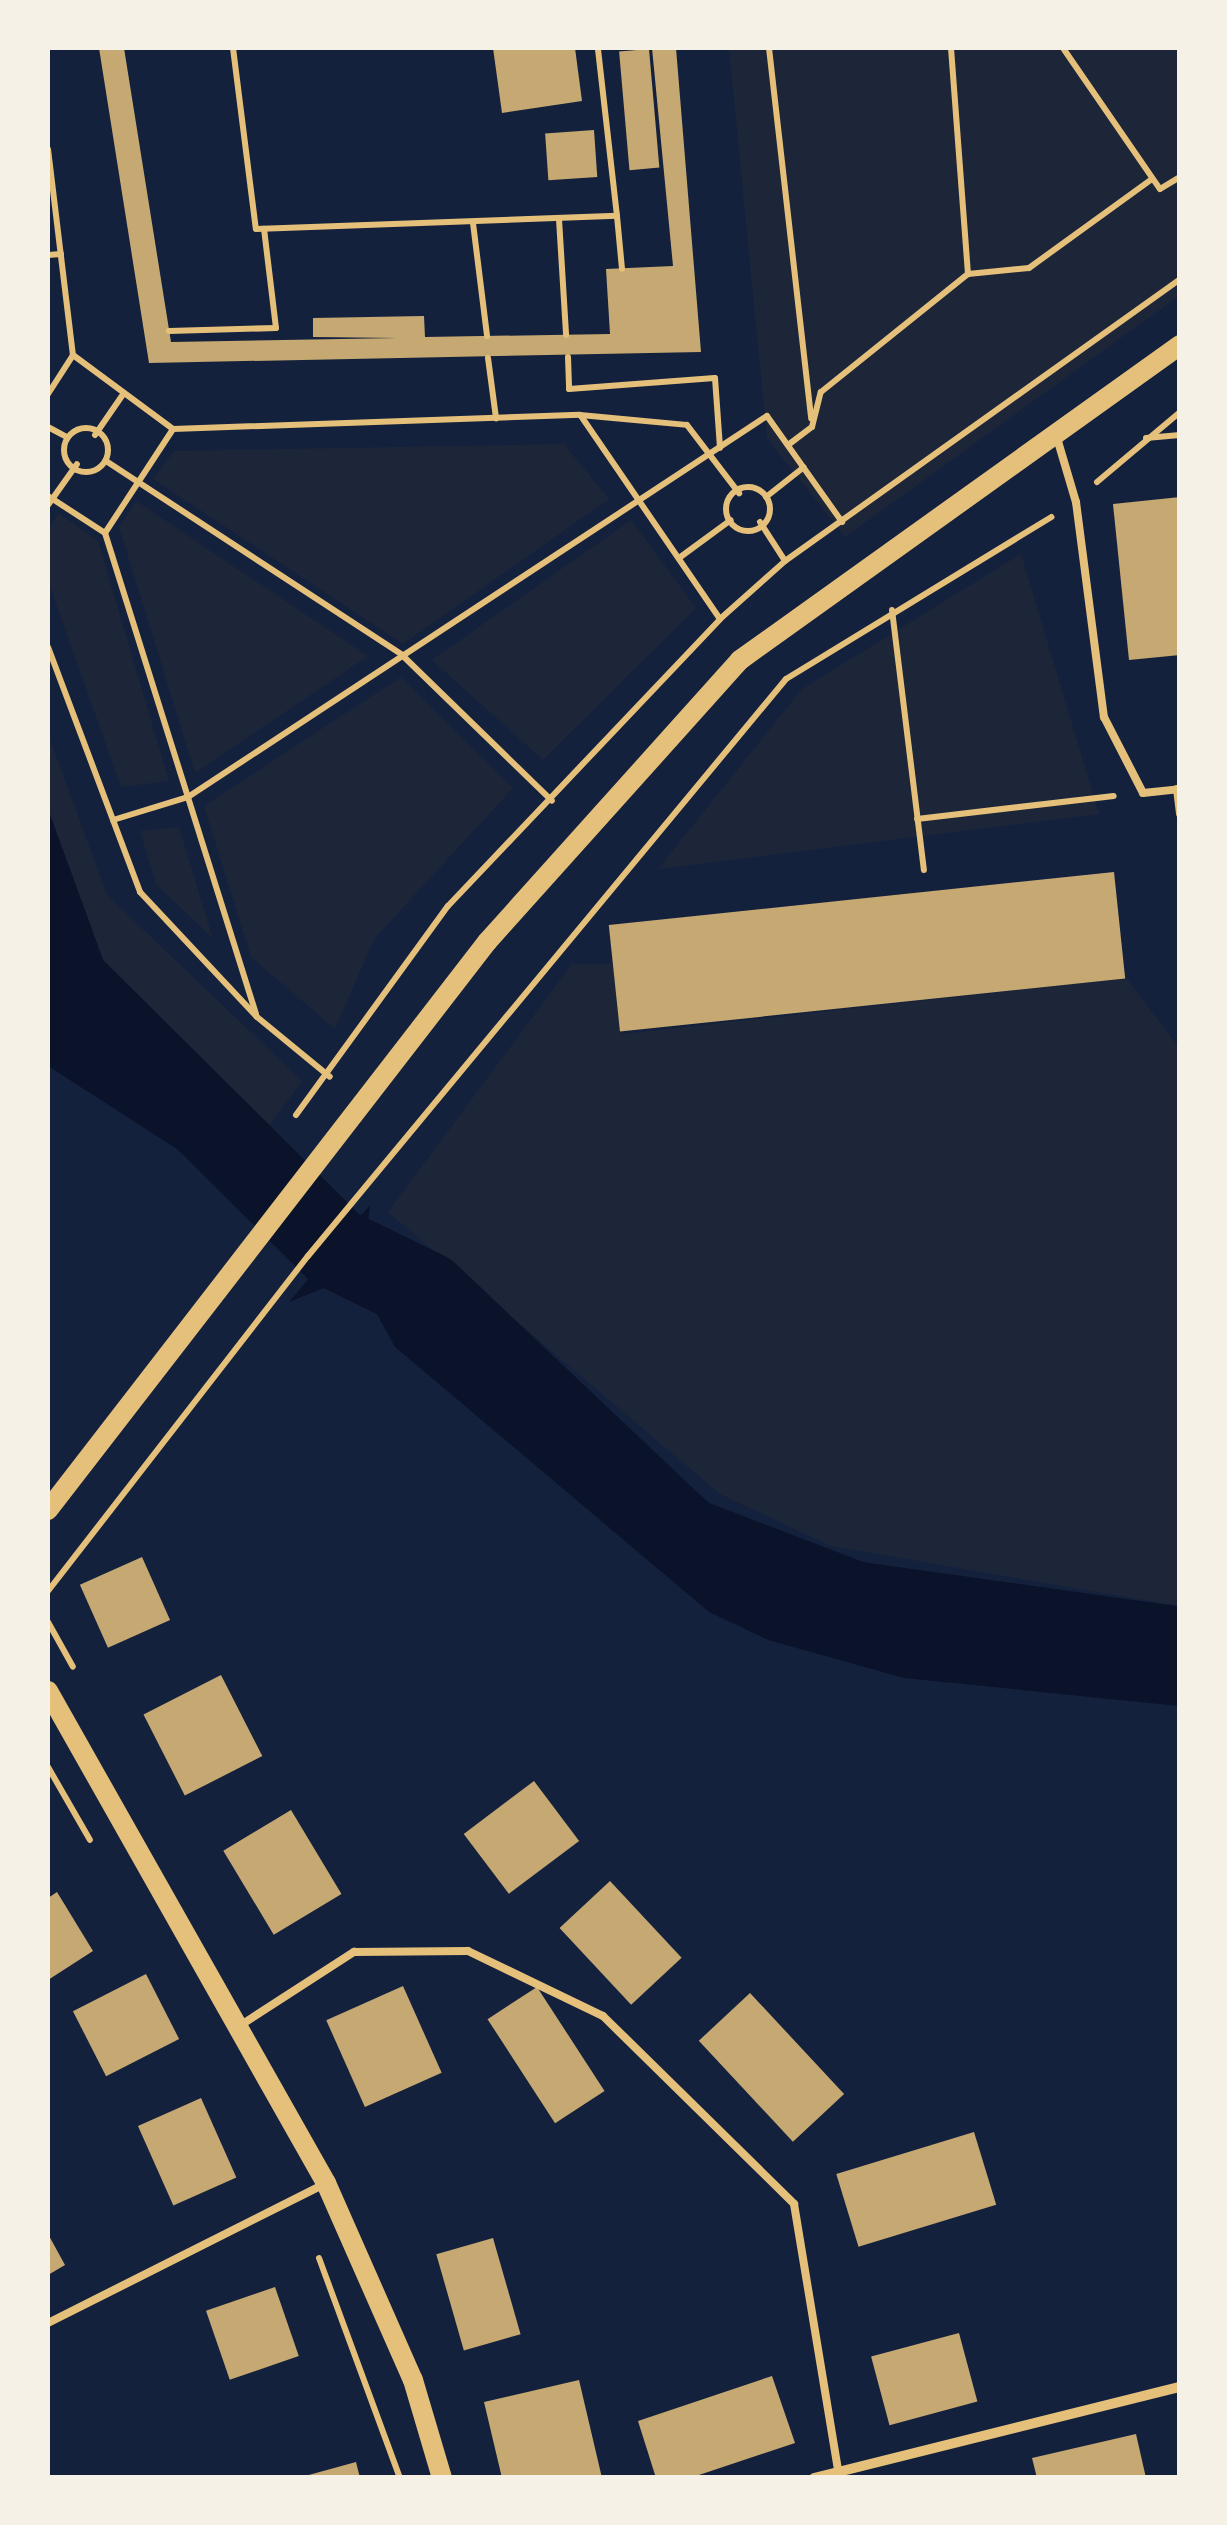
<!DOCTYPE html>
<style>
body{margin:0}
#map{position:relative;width:1227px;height:2525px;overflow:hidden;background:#14213d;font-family:Overpass,sans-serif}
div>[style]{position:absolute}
.green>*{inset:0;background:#1d2539}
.water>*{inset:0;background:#0b132b}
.river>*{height:82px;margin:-41px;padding:0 41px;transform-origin:41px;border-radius:41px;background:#0b132b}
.building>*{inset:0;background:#c6a872;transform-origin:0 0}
.path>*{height:6px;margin:-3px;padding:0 3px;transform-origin:3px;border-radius:3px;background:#e5c07b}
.path>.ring{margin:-3px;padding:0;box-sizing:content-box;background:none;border:6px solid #e5c07b;border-radius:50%}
.service>*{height:8px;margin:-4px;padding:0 4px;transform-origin:4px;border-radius:4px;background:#e5c07b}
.minor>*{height:10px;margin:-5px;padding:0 5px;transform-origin:5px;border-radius:5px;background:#e5c07b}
.secondary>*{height:20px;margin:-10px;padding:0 10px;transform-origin:10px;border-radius:10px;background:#e5c07b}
span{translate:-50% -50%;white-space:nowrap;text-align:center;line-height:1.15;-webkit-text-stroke:8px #f6f1e7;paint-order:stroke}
.frame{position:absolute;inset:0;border:50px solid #f6f1e7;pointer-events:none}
</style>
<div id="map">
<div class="green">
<div style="clip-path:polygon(729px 48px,1179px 48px,1179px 296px,845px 537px,767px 438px)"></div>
<div style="clip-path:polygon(564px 444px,609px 499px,403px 644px,153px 479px,174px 451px)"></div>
<div style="clip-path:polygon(136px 501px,368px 656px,195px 773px,119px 527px)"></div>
<div style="clip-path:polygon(58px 513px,98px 541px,169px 781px,121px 787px,48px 581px,48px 531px)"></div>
<div style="clip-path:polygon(631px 520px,696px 608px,543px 760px,432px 660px)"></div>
<div style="clip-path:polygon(1021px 554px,1099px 814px,658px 869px,802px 689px)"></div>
<div style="clip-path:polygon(401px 677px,513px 788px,374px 939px,335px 1029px,251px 957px,204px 806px)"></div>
<div style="clip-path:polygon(48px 734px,107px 895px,302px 1081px,262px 1135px,201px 1086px,105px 965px,48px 809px)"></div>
<div style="clip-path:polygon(179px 827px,213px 939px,156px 884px,140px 831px)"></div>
<div style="clip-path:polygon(572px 964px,613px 964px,622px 1034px,1126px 978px,1179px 1047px,1179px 1606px,831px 1546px,720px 1494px,388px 1212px)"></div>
</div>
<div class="water">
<div style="clip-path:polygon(48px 809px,105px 965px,252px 1167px,225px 1180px,48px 1066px)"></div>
<div style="clip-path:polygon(370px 1205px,365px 1249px,714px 1558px,852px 1608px,1179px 1651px,1179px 1706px,904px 1678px,768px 1640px,709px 1612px,395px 1347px,363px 1289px,339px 1282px,289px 1302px)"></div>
</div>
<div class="river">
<div style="left:48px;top:963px;width:404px;rotate:44.8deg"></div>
<div style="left:335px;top:1248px;width:102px;rotate:26.1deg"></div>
<div style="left:427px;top:1293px;width:357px;rotate:43.4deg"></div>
<div style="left:686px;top:1538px;width:179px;rotate:21deg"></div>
<div style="left:853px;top:1602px;width:330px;rotate:8deg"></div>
</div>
<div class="building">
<div style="clip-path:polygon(99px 48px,124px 48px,171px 342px,398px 338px,313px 337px,313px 318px,424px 316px,425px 337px,610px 334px,606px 269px,673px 266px,652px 48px,676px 48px,701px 352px,149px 363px)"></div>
<div style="clip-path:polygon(493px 48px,575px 48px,582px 101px,502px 113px)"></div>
<div style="left:649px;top:49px;width:119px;height:30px;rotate:85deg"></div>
<div style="left:594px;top:130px;width:47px;height:49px;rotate:86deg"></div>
<div style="clip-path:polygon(1180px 497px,1180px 655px,1129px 660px,1113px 504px)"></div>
<div style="left:1114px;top:872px;width:107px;height:508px;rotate:84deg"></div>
<div style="left:142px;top:1557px;width:69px;height:68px;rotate:66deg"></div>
<div style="left:221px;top:1675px;width:91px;height:87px;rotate:63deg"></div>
<div style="left:534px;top:1781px;width:75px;height:88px;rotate:53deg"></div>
<div style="left:291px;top:1810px;width:98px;height:79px;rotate:59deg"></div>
<div style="left:610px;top:1881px;width:105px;height:69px;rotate:47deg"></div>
<div style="clip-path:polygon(57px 1892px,93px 1951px,48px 1980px,48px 1898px)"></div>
<div style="left:146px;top:1974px;width:73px;height:82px;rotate:63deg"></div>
<div style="left:403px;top:1986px;width:95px;height:84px;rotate:66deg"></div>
<div style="left:537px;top:1987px;width:124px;height:59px;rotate:57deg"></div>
<div style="left:750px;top:1993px;width:138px;height:70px;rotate:47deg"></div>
<div style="left:201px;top:2098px;width:87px;height:69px;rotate:66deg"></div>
<div style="left:974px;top:2132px;width:76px;height:144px;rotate:73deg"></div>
<div style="clip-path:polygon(48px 2234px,65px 2265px,48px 2275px)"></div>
<div style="left:493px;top:2238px;width:100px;height:59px;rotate:74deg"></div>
<div style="left:275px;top:2287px;width:73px;height:73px;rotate:71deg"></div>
<div style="left:959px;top:2333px;width:71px;height:91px;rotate:75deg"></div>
<div style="clip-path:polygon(772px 2376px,795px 2443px,690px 2478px,656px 2478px,638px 2421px)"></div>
<div style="clip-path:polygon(579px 2380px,602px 2478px,502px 2478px,484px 2402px)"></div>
<div style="clip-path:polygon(1136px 2434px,1146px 2478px,1037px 2478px,1032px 2458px)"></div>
<div style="clip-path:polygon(356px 2462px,360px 2478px,305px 2478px,305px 2476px)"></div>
</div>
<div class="path">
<div style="left:233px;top:48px;width:182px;rotate:82.8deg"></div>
<div style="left:256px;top:229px;width:361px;rotate:-2.1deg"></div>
<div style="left:617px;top:216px;width:169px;rotate:-96.5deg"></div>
<div style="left:769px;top:48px;width:373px;rotate:83.5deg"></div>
<div style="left:951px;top:48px;width:227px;rotate:85.7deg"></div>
<div style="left:1063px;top:48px;width:171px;rotate:55.5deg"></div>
<div style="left:1160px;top:189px;width:23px;rotate:-31deg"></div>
<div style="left:48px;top:149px;width:208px;rotate:83.1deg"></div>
<div style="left:73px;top:355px;width:124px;rotate:36.5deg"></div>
<div style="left:173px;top:429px;width:407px;rotate:-2deg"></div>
<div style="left:580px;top:415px;width:107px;rotate:5.3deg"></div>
<div style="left:687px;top:425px;width:86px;rotate:52.6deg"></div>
<div style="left:617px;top:216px;width:53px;rotate:84.6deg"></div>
<div style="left:559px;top:219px;width:116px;rotate:86.5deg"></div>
<div style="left:473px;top:223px;width:114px;rotate:82.9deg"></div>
<div style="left:48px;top:255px;width:13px;rotate:-4deg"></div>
<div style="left:169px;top:331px;width:107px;rotate:-1.6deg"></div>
<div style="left:276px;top:328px;width:100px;rotate:-96.9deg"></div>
<div style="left:568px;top:357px;width:32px;rotate:88deg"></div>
<div style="left:569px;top:389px;width:146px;rotate:-4.3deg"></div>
<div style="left:715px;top:378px;width:70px;rotate:85.9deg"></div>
<div style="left:488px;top:358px;width:61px;rotate:82.4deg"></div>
<div style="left:48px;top:394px;width:46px;rotate:-57.3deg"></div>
<div style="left:581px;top:416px;width:246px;rotate:55.6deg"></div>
<div style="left:48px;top:427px;width:21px;rotate:28deg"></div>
<div class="ring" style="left:64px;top:428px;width:38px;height:38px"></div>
<div style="left:95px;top:435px;width:51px;rotate:-55.4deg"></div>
<div style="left:1146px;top:438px;width:34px;rotate:-5deg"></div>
<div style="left:788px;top:445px;width:30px;rotate:-37deg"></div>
<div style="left:812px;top:427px;width:36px;rotate:-76deg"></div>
<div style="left:821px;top:392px;width:189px;rotate:-38.8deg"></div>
<div style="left:968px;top:274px;width:61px;rotate:-5.6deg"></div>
<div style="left:1029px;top:268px;width:152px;rotate:-35.9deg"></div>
<div style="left:106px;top:461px;width:354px;rotate:33.2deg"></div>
<div style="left:402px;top:655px;width:209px;rotate:44.2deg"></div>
<div style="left:1097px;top:482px;width:109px;rotate:-40.1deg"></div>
<div class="ring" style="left:726px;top:487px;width:38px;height:38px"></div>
<div style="left:48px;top:496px;width:68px;rotate:33deg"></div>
<div style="left:105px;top:533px;width:124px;rotate:-56.8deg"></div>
<div style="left:766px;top:497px;width:48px;rotate:-38.3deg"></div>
<div style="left:48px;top:505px;width:50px;rotate:-54.7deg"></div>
<div style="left:760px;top:522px;width:46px;rotate:57.3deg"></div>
<div style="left:105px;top:533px;width:504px;rotate:72.57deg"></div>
<div style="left:679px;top:558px;width:64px;rotate:-36.2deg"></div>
<div style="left:892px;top:610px;width:262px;rotate:83deg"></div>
<div style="left:48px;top:647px;width:262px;rotate:69.4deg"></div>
<div style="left:140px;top:892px;width:171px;rotate:46.9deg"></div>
<div style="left:257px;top:1017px;width:94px;rotate:39.4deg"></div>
<div style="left:917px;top:819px;width:198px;rotate:-6.7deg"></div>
<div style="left:113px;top:820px;width:78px;rotate:-17deg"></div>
<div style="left:188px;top:797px;width:693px;rotate:-33.35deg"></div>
<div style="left:767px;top:416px;width:130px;rotate:54.7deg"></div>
<div style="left:296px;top:1115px;width:258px;rotate:-54deg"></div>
<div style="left:448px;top:906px;width:395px;rotate:-46.5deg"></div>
<div style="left:720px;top:619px;width:87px;rotate:-41.7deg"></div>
<div style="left:785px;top:561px;width:485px;rotate:-35.5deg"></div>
<div style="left:48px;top:1591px;width:424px;rotate:-52.2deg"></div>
<div style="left:308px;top:1256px;width:749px;rotate:-50.36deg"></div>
<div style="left:786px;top:679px;width:311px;rotate:-31.4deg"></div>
<div style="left:48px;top:1622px;width:51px;rotate:60.9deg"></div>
<div style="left:48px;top:1767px;width:84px;rotate:60.1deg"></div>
<div style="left:319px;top:2258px;width:234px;rotate:69.8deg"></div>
</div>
<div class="service">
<div style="left:1057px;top:438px;width:67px;rotate:73.5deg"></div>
<div style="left:1076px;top:502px;width:217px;rotate:82.6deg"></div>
<div style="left:1104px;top:717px;width:85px;rotate:62.8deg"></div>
<div style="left:1143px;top:793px;width:37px;rotate:-6deg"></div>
<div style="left:1177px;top:789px;width:25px;rotate:83deg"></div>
<div style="left:241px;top:2025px;width:135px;rotate:-32.9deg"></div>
<div style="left:354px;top:1952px;width:114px;rotate:-0.5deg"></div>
<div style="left:468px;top:1951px;width:150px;rotate:25.7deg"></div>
<div style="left:603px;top:2016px;width:268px;rotate:44.5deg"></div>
<div style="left:794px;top:2204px;width:270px;rotate:80.6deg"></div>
<div style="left:48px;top:2323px;width:307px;rotate:-26.7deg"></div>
</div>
<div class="minor">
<div style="left:814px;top:2478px;width:377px;rotate:-14deg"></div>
</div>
<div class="secondary">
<div style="left:48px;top:1510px;width:718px;rotate:-52.3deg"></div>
<div style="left:487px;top:942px;width:379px;rotate:-48.1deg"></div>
<div style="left:740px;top:660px;width:541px;rotate:-35.6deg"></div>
<div style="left:48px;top:1691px;width:565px;rotate:60.53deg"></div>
<div style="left:326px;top:2183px;width:215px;rotate:66.2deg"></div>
<div style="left:413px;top:2380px;width:102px;rotate:73.5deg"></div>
</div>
<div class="frame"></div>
</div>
